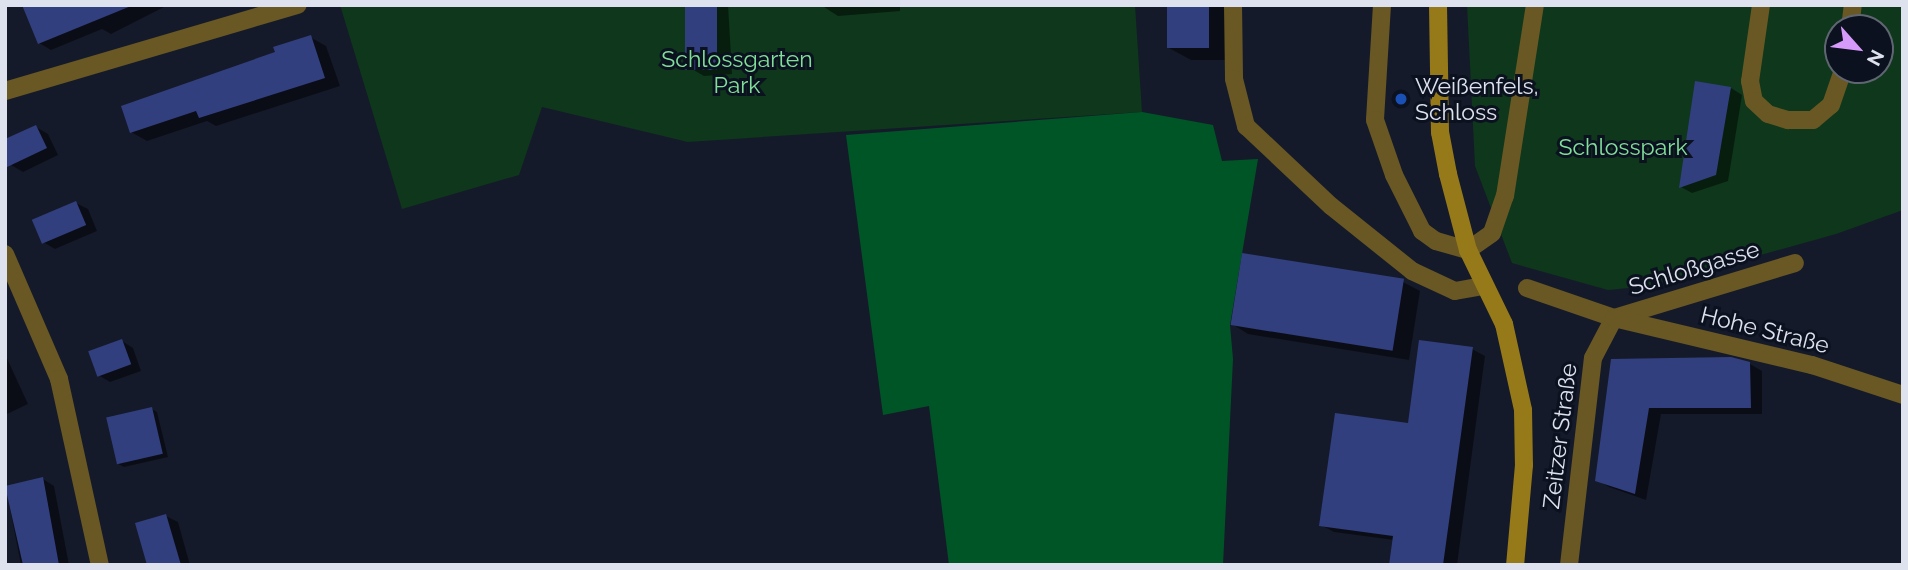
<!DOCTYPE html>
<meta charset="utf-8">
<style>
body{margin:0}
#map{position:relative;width:1908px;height:570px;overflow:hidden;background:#151a2a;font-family:Raleway,sans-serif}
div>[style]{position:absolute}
.green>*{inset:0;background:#0e371c}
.forest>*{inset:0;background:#005526}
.shadow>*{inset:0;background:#0007}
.building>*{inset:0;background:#323f7e;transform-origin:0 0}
.street>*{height:18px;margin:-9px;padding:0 9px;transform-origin:9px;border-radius:9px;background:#695823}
.secondary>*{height:18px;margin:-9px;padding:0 9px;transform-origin:9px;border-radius:9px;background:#967a19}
.dots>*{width:19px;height:19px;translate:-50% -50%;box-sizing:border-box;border:4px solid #0c1120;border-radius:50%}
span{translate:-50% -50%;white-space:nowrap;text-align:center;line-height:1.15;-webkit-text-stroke:6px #0c1120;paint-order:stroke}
.park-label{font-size:23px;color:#80e099}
.poi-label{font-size:23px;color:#dee2ee}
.left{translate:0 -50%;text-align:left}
.street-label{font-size:23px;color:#dee2ee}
.frame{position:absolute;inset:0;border:7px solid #dee2ee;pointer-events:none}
.north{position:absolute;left:1824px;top:14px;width:70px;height:70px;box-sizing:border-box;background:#0c1120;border:2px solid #606572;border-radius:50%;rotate:118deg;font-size:19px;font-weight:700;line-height:28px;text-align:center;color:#dee2ee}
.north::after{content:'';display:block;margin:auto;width:24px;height:32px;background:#d69bfa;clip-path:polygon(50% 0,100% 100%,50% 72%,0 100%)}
</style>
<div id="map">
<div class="green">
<div style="clip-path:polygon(340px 5px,1135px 5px,1142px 112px,688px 142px,542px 107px,519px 175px,402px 209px)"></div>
<div style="clip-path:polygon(evenodd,1467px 5px,1903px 5px,1903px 210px,1836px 234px,1649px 286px,1608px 290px,1512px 263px,1475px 166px,1467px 5px,1838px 28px,1880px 28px,1880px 70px,1838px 70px,1838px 28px)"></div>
</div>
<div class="forest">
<div style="clip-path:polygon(1142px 112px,1213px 125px,1222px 161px,1258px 159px,1230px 325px,1233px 359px,1223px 565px,949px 565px,929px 406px,883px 415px,846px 135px)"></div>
</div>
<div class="shadow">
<div style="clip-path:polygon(65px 5px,168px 5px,111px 34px,102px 29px,51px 50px,39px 43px)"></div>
<div style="clip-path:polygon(686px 5px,728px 5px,732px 74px,704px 76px,692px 69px)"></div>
<div style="clip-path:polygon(900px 5px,900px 11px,838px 16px,821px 5px)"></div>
<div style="clip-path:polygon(1168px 5px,1232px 5px,1232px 60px,1191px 60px,1167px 47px)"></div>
<div style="clip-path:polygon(310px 37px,326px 46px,340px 86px,216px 126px,207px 121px,147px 141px,131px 132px)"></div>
<div style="clip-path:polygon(1731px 88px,1742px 95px,1728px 181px,1692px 193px,1681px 187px)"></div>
<div style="clip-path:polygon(36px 127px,48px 134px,58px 155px,23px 172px,11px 165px)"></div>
<div style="clip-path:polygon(76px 203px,88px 209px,97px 231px,55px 249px,43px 242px)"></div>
<div style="clip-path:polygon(1403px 282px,1420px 291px,1409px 360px,1248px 334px,1232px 324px)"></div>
<div style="clip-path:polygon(122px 341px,133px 348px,141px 371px,110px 382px,98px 375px)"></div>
<div style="clip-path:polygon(1472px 349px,1485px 356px,1457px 565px,1391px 565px,1394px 540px,1334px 532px,1321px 525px)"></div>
<div style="clip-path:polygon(5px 354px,28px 404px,5px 415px)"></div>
<div style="clip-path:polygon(1613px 360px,1750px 364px,1762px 371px,1762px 414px,1661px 414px,1646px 500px,1609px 487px,1597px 480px)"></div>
<div style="clip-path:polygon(152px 409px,157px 412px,168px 457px,124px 467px,118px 464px)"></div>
<div style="clip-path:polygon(43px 479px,54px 486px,69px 565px,21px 565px,6px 488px)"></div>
<div style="clip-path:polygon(166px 516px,178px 522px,190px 565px,149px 565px)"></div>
</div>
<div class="building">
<div style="clip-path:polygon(22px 5px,131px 5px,131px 6px,38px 44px)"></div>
<div style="left:685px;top:5px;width:32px;height:65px"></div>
<div style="left:1167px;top:5px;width:42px;height:43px"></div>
<div style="clip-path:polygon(311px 35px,325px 78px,199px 118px,196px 111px,130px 133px,121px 106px,275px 52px,273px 47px)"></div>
<div style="clip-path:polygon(1695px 81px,1731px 87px,1716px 175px,1679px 188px)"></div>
<div style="clip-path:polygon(36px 125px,47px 148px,5px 168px,5px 139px)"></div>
<div style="left:76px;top:201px;width:26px;height:48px;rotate:67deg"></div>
<div style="left:1242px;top:253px;width:164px;height:73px;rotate:9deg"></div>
<div style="left:122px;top:339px;width:27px;height:36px;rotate:70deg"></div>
<div style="clip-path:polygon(1419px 340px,1473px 347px,1443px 565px,1389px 565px,1393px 536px,1319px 526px,1335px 413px,1408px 423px)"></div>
<div style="clip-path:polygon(1731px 357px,1750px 362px,1751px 408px,1649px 408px,1635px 494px,1595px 481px,1611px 359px)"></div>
<div style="left:152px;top:407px;width:48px;height:47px;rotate:77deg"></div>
<div style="clip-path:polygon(43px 477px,59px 565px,23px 565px,5px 486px)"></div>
<div style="clip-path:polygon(166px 514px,181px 565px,147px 565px,135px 523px)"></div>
</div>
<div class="street">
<div style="left:1233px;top:5px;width:74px;rotate:89.2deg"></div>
<div style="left:1234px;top:79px;width:49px;rotate:75.7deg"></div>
<div style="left:1246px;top:126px;width:117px;rotate:43.3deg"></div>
<div style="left:1331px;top:206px;width:104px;rotate:38.7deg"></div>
<div style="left:1412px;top:271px;width:47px;rotate:24.9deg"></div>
<div style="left:1455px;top:291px;width:29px;rotate:-10deg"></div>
<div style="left:1382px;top:5px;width:115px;rotate:93.5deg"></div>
<div style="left:1375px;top:120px;width:58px;rotate:70.9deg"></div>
<div style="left:1394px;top:175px;width:63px;rotate:63.4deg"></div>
<div style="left:1422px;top:231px;width:17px;rotate:36deg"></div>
<div style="left:1436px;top:241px;width:33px;rotate:16deg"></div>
<div style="left:1468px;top:250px;width:29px;rotate:-35deg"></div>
<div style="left:1492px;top:233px;width:39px;rotate:-71deg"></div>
<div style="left:1505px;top:196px;width:193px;rotate:-81.1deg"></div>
<div style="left:1761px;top:5px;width:77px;rotate:98.2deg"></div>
<div style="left:1750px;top:81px;width:20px;rotate:79deg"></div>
<div style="left:1754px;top:101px;width:19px;rotate:43deg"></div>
<div style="left:1768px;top:114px;width:21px;rotate:17deg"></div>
<div style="left:1788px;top:120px;width:25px"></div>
<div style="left:1813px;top:120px;width:23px;rotate:-40deg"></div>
<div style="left:1831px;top:105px;width:37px;rotate:-71deg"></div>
<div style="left:1850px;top:28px;width:23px;rotate:-83deg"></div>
<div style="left:5px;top:91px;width:305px;rotate:-16.4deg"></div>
<div style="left:5px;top:254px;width:136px;rotate:66.6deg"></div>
<div style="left:59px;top:379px;width:190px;rotate:77.6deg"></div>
<div style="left:1527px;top:288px;width:92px;rotate:19deg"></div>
<div style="left:1614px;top:318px;width:189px;rotate:-16.9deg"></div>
<div style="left:1569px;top:565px;width:208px;rotate:-83.4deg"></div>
<div style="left:1593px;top:358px;width:45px;rotate:-62.3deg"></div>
<div style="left:1614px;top:318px;width:204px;rotate:13.4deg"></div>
<div style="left:1812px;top:365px;width:96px;rotate:18.2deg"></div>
</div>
<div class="secondary">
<div style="left:1438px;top:5px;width:127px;rotate:89.1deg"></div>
<div style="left:1440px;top:132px;width:43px;rotate:79.2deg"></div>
<div style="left:1448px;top:174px;width:79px;rotate:75.3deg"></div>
<div style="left:1468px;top:250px;width:82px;rotate:64.1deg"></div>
<div style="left:1504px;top:324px;width:88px;rotate:77.5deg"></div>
<div style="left:1523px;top:410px;width:55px;rotate:89deg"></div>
<div style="left:1524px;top:465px;width:100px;rotate:95.1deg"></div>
</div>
<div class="dots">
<div style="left:1401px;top:99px;background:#1a4fb4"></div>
</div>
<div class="park-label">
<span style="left:737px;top:72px">Schlossgarten<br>Park</span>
<span style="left:1623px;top:147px">Schlosspark</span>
</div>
<div class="poi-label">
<span class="left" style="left:1415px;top:99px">Weißenfels,<br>Schloss</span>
</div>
<div class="street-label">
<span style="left:1694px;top:268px;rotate:-17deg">Schloßgasse</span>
<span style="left:1765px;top:330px;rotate:14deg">Hohe Straße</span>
<span style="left:1560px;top:436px;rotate:-83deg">Zeitzer Straße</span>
</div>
<div class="frame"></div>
<div class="north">N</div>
</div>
